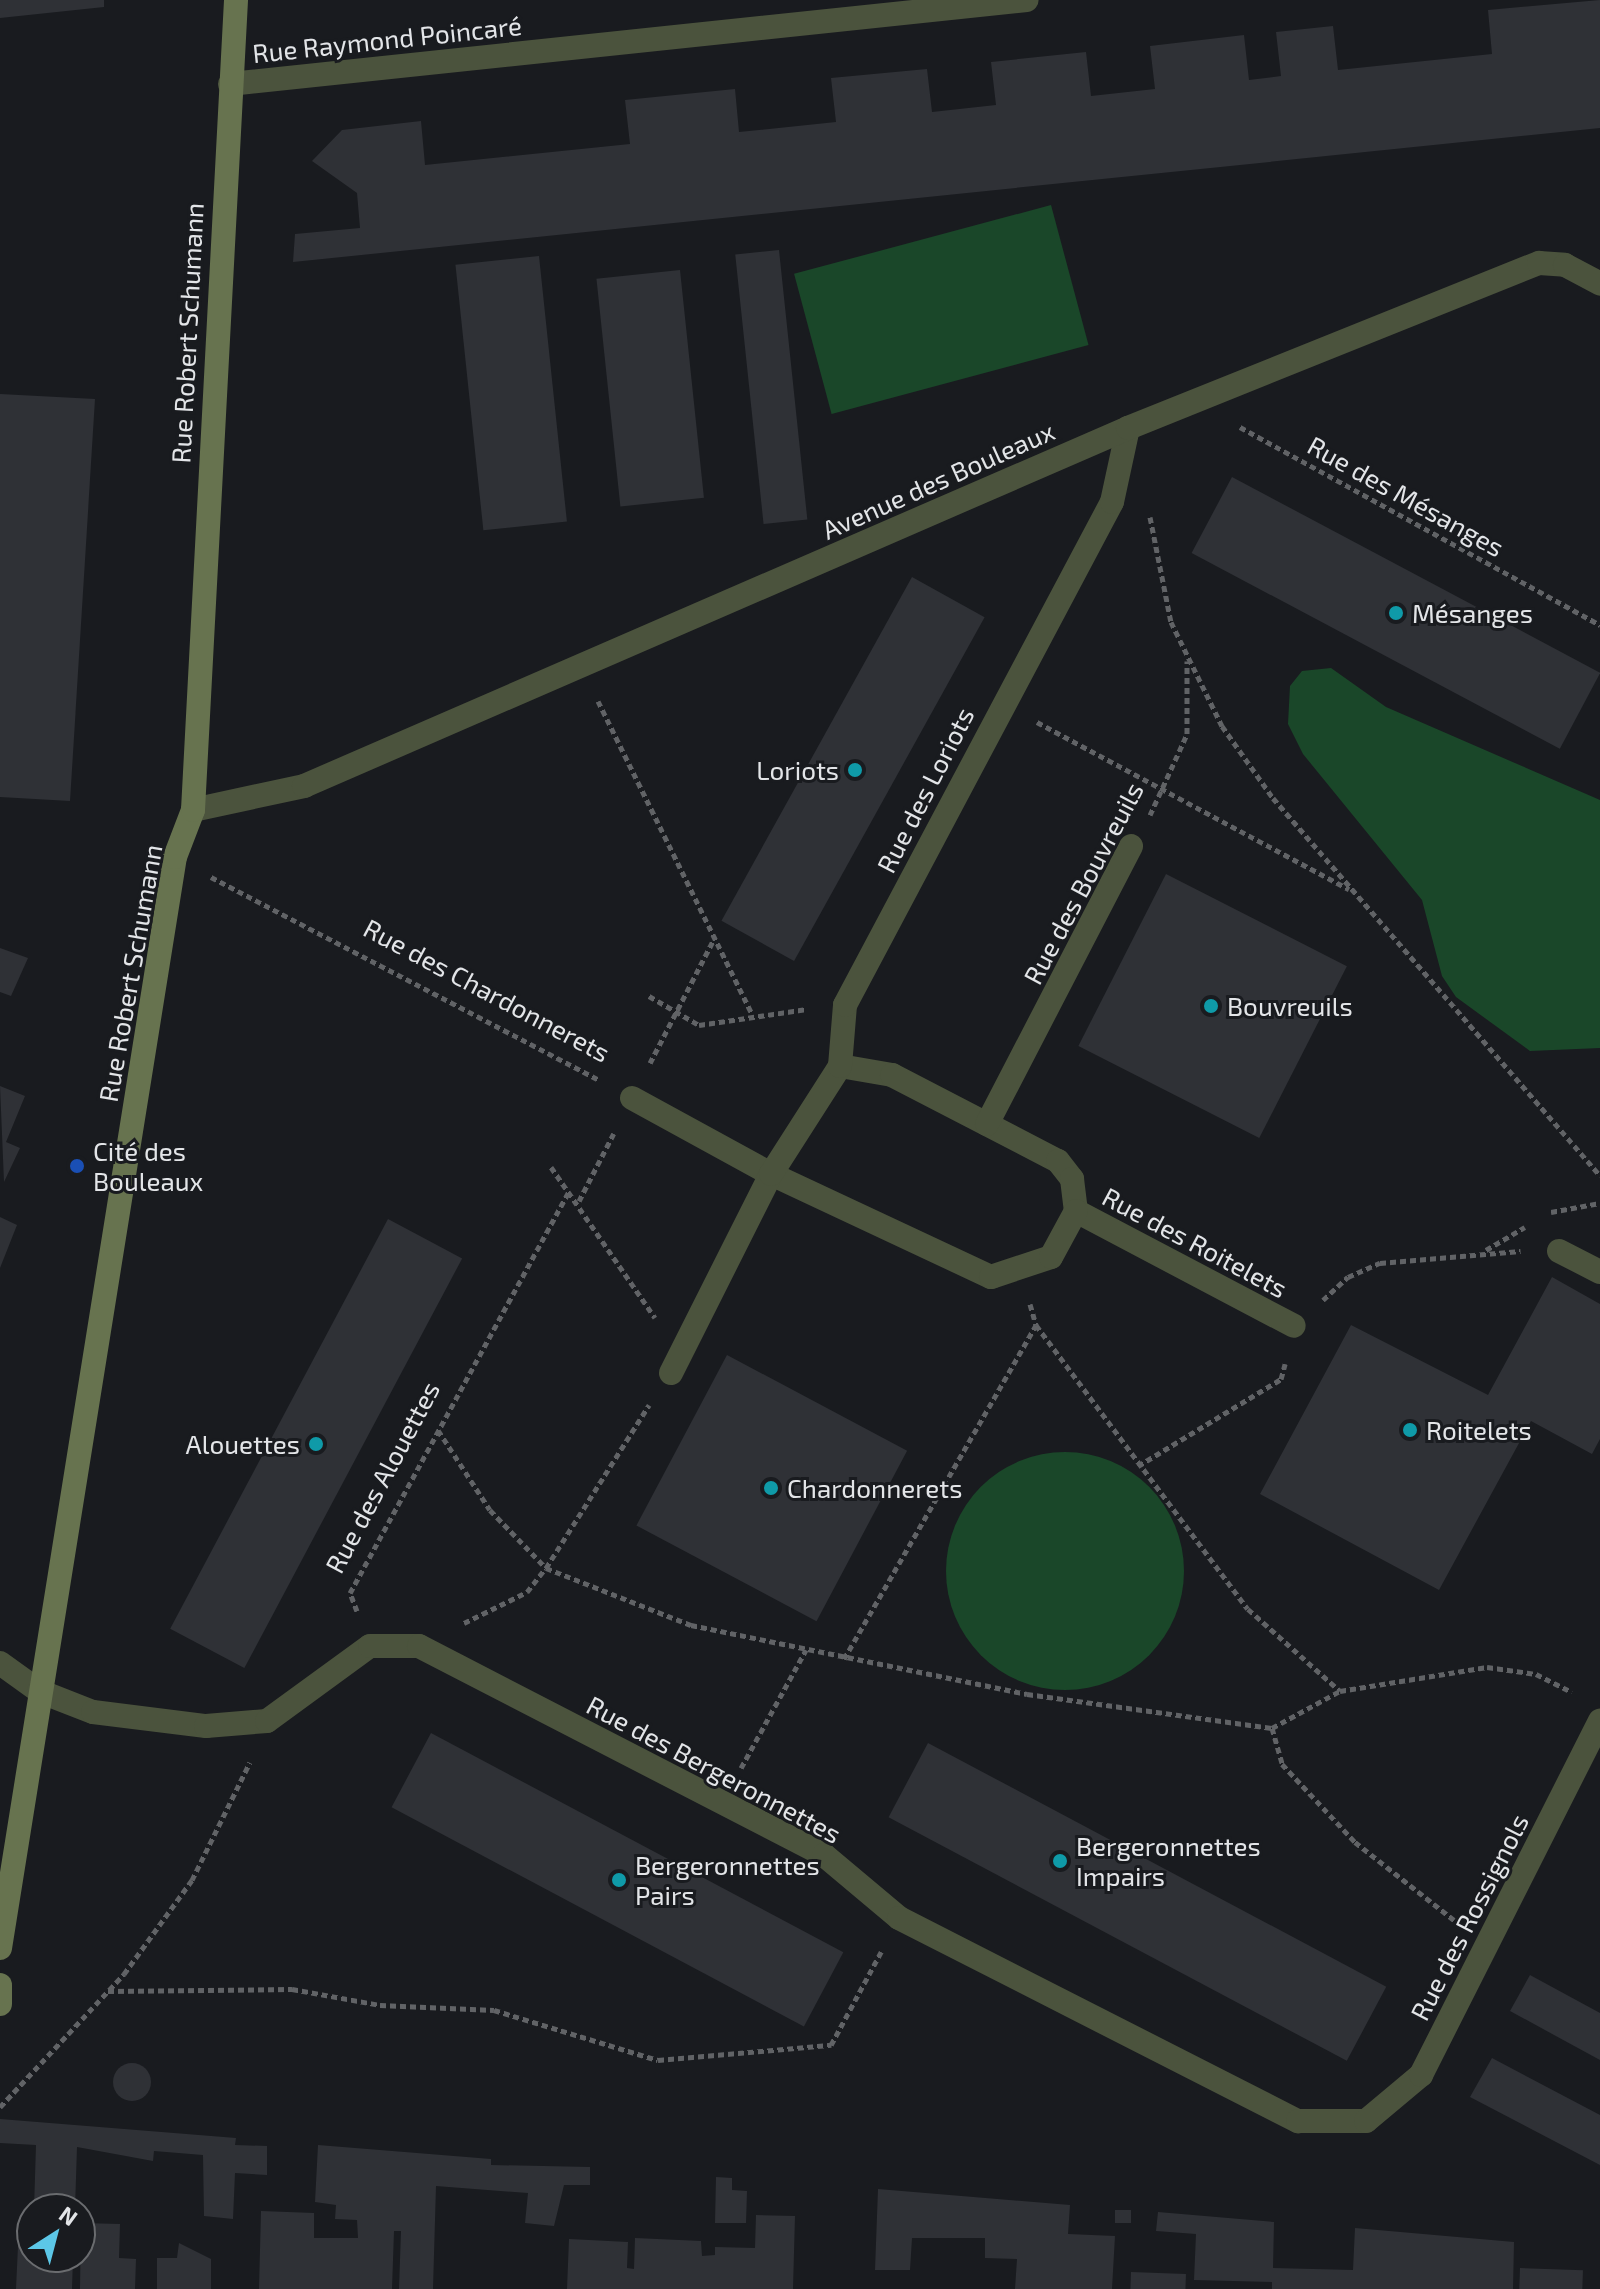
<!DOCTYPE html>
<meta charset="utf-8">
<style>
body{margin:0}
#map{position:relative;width:1600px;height:2289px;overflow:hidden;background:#191b1f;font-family:"Exo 2",sans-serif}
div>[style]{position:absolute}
.green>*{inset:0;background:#1a4729;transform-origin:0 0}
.round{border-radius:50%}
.building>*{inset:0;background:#2f3136;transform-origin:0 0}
.path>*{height:5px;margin-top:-2.5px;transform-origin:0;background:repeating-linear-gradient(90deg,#616366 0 6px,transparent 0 10px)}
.lane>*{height:24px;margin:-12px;padding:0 12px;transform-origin:12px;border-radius:12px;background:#4b533d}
.street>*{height:24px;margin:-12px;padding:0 12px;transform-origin:12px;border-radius:12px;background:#4b533d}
.secondary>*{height:24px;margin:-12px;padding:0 12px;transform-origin:12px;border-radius:12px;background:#67734f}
.dots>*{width:22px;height:22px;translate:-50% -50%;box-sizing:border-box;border:4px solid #191b1f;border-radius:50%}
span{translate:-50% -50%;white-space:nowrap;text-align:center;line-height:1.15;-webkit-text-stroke:6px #191b1f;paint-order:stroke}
.street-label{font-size:26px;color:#e3e5e8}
.poi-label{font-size:26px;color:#e3e5e8}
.left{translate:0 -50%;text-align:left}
.right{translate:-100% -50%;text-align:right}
.north{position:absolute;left:16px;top:2193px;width:80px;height:80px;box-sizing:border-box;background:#191b1f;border:2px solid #6a6c6f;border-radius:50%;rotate:36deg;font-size:22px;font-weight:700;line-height:32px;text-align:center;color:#e3e5e8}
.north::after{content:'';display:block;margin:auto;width:28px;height:36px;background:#5cc7e7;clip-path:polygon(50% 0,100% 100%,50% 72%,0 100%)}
</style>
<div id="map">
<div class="green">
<div style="left:1051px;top:205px;width:145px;height:266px;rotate:75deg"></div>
<div style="clip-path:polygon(1331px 668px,1386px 707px,1600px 800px,1600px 1048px,1530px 1051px,1456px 997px,1442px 976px,1422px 900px,1303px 754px,1288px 724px,1290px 686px,1302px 671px)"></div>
<div class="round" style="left:946px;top:1452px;width:238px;height:238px"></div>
</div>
<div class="building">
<div style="clip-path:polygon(0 0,104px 0,104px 7px,0 18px)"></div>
<div style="clip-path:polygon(1600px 0,1600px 128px,293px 262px,295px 234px,360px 228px,357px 193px,312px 161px,342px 130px,421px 121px,425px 165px,630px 144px,625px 100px,735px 89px,739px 132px,836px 122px,831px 78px,927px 69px,932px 112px,996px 105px,991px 62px,1086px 52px,1091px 96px,1155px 89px,1150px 46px,1244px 35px,1249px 80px,1281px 76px,1276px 32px,1333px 26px,1338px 70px,1492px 54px,1488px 10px)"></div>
<div style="left:779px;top:250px;width:271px;height:44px;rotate:84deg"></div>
<div style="left:539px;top:256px;width:267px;height:84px;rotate:84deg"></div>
<div style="left:680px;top:270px;width:229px;height:84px;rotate:84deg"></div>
<div style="clip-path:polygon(0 394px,95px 399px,70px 801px,0 797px)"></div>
<div style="left:1232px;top:477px;width:417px;height:86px;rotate:28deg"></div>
<div style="left:912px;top:577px;width:83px;height:393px;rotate:29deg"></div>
<div style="left:1166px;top:874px;width:203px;height:193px;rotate:27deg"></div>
<div style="clip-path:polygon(0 948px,28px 958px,11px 996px,0 992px)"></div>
<div style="clip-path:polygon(0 1086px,25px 1096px,6px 1142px,20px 1148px,4px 1182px)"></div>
<div style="clip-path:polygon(0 1217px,17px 1225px,0 1268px)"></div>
<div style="left:388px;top:1219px;width:84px;height:464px;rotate:28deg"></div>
<div style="clip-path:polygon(1552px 1277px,1600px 1304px,1600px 1439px,1592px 1454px,1531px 1421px,1439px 1590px,1260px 1494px,1351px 1325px,1488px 1395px)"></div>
<div style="left:727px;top:1355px;width:204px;height:193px;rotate:28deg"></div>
<div style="left:431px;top:1733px;width:467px;height:84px;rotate:28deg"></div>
<div style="left:928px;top:1743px;width:519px;height:84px;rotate:28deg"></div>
<div style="clip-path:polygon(1530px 1975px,1600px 2013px,1600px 2060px,1510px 2011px)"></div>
<div style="clip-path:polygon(1492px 2058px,1600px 2115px,1600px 2165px,1470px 2097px)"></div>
<div class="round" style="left:113px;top:2063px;width:38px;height:38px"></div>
<div style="clip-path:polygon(0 2119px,236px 2138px,235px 2145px,267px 2146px,267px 2175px,235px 2173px,233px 2219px,204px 2216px,203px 2155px,154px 2151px,153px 2161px,77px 2147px,75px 2209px,34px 2209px,36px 2145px,0 2143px)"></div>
<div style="clip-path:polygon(318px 2145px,491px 2159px,491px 2165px,590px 2167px,590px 2185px,564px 2185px,554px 2226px,525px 2223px,528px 2193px,436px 2186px,433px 2289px,399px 2289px,401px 2231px,394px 2231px,392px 2289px,259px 2289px,261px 2211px,314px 2213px,314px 2238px,358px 2238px,357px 2220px,335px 2219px,336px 2205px,315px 2202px)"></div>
<div style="clip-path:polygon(716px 2177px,732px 2178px,732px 2190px,747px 2191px,746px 2223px,715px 2223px)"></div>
<div style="clip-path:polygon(878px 2189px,1070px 2205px,1068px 2234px,1115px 2236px,1112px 2289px,1015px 2289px,1017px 2259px,985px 2258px,985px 2238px,912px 2238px,910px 2270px,875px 2270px)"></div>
<div style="left:1115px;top:2210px;width:16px;height:13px"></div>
<div style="clip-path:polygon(1158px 2212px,1274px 2222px,1273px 2268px,1353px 2270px,1355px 2228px,1514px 2242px,1513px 2289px,1272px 2289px,1272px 2282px,1194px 2280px,1196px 2234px,1156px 2231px)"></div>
<div style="clip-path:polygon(756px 2215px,795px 2216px,793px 2289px,567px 2289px,569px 2239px,628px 2242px,627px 2268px,634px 2269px,635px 2238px,701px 2241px,702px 2256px,715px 2255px,715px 2247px,755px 2248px)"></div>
<div style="clip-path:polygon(81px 2223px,120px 2224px,119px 2258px,136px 2259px,135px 2289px,80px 2289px)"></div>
<div style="clip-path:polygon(179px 2243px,211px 2259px,211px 2289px,157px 2289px,157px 2258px,177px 2258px)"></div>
<div style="clip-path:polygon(18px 2246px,32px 2246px,32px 2257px,73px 2257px,72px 2289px,16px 2289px)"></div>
<div style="left:1520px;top:2268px;width:63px;height:21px;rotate:2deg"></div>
<div style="left:1131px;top:2272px;width:55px;height:17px;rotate:2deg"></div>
</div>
<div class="path">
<div style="left:1240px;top:427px;width:411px;rotate:28.8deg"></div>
<div style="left:1150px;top:517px;width:107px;rotate:78.7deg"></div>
<div style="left:1171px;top:622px;width:116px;rotate:63.9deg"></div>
<div style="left:1222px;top:726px;width:88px;rotate:54.7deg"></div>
<div style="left:1273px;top:798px;width:500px;rotate:49.1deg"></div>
<div style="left:598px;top:701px;width:349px;rotate:63.8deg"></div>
<div style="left:1037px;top:722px;width:354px;rotate:28.2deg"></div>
<div style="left:1150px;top:815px;width:89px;rotate:-65.4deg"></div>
<div style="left:1187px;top:734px;width:73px;rotate:-90deg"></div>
<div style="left:211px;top:877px;width:438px;rotate:27.6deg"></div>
<div style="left:649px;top:996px;width:58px;rotate:30.1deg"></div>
<div style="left:699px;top:1025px;width:109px;rotate:-8.4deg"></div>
<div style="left:650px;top:1063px;width:137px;rotate:-62.7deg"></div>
<div style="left:551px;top:1167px;width:183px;rotate:55.4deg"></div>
<div style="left:579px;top:1201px;width:76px;rotate:-62.8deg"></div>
<div style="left:1551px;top:1212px;width:50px;rotate:-10.4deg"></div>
<div style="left:1486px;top:1250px;width:45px;rotate:-30.5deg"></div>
<div style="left:1323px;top:1300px;width:34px;rotate:-43deg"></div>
<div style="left:1348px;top:1277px;width:35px;rotate:-24deg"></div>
<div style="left:1380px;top:1263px;width:141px;rotate:-4.9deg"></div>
<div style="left:1030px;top:1304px;width:22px;rotate:74deg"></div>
<div style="left:1036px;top:1325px;width:354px;rotate:53.3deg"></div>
<div style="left:1248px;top:1609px;width:123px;rotate:41.7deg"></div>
<div style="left:438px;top:1430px;width:95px;rotate:57deg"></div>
<div style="left:490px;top:1510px;width:81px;rotate:46deg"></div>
<div style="left:546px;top:1568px;width:156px;rotate:21.5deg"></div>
<div style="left:691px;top:1625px;width:343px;rotate:11.6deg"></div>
<div style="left:1027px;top:1694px;width:247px;rotate:7.9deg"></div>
<div style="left:1272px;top:1728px;width:77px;rotate:-28.6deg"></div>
<div style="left:1340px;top:1691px;width:149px;rotate:-9.3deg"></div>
<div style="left:1487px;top:1667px;width:49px;rotate:8.1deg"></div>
<div style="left:1536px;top:1674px;width:40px;rotate:26.6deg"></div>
<div style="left:1138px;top:1466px;width:167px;rotate:-31.3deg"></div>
<div style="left:1281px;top:1379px;width:16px;rotate:-75deg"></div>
<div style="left:357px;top:1611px;width:19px;rotate:-111deg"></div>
<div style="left:350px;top:1593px;width:459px;rotate:-61.4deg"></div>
<div style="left:464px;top:1623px;width:70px;rotate:-26.2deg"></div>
<div style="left:527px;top:1592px;width:31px;rotate:-52deg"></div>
<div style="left:546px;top:1568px;width:193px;rotate:-57.7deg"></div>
<div style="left:844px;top:1659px;width:385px;rotate:-60.1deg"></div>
<div style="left:1272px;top:1728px;width:37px;rotate:74deg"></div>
<div style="left:1282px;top:1764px;width:107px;rotate:46.9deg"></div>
<div style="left:1355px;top:1842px;width:126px;rotate:38.2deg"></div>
<div style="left:741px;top:1768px;width:135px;rotate:-61.2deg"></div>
<div style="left:108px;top:1991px;width:184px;rotate:-0.6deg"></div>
<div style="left:292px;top:1989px;width:89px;rotate:10.3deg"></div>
<div style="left:380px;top:2005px;width:114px;rotate:2.5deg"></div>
<div style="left:494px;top:2010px;width:171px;rotate:17deg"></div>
<div style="left:658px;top:2060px;width:174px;rotate:-5deg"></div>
<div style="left:831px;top:2045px;width:106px;rotate:-61.7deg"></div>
<div style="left:0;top:2107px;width:182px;rotate:-47deg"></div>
<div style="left:124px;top:1974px;width:116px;rotate:-54.1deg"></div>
<div style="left:192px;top:1880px;width:131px;rotate:-63.8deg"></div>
</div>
<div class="lane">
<div style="left:840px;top:1066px;width:53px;rotate:9.8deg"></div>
<div style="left:892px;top:1075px;width:187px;rotate:27.4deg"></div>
<div style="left:1058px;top:1161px;width:23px;rotate:52deg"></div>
<div style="left:1072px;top:1179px;width:32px;rotate:83deg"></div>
<div style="left:1076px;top:1211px;width:246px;rotate:27.8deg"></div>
<div style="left:632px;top:1098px;width:158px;rotate:28.7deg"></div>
<div style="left:771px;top:1174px;width:243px;rotate:25.1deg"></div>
<div style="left:991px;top:1277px;width:63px;rotate:-18.4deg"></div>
<div style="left:1051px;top:1257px;width:52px;rotate:-61.5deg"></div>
<div style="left:987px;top:1124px;width:313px;rotate:-62.6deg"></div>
<div style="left:1559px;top:1251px;width:46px;rotate:27.1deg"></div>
<div style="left:671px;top:1373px;width:223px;rotate:-63.3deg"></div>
<div style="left:771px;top:1174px;width:128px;rotate:-57.4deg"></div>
<div style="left:840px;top:1066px;width:61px;rotate:-85.3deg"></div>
<div style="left:845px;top:1005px;width:569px;rotate:-62.04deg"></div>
<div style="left:1112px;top:502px;width:76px;rotate:-77.8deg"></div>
</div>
<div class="street">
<div style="left:230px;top:84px;width:801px;rotate:-6.02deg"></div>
<div style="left:193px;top:810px;width:114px;rotate:-12.2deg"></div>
<div style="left:304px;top:786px;width:898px;rotate:-23.48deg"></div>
<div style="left:1128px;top:428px;width:443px;rotate:-21.9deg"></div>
<div style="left:1539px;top:263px;width:26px;rotate:4deg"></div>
<div style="left:1565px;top:265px;width:40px;rotate:28deg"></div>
<div style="left:0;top:1663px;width:48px;rotate:35.7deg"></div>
<div style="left:39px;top:1691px;width:58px;rotate:21.3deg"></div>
<div style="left:93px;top:1712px;width:114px;rotate:7.1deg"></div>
<div style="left:206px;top:1726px;width:61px;rotate:-4.7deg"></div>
<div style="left:267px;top:1721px;width:127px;rotate:-36.1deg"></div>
<div style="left:370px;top:1646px;width:49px"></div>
<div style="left:419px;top:1646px;width:456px;rotate:27.3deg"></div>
<div style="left:824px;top:1855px;width:98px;rotate:40deg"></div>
<div style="left:899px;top:1918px;width:448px;rotate:27deg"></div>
<div style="left:1298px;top:2121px;width:68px"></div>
<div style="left:1366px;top:2121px;width:72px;rotate:-39.9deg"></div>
<div style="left:1421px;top:2075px;width:397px;rotate:-63.2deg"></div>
</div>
<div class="secondary">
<div style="left:0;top:1948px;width:1105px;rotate:-80.89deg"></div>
<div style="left:175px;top:857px;width:50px;rotate:-69deg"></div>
<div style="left:193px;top:810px;width:811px;rotate:-86.96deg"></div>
<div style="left:0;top:1985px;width:19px;rotate:90deg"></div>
</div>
<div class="dots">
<div style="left:1396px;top:613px;background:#0f9aa8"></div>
<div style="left:855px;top:770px;background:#0f9aa8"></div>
<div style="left:1211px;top:1006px;background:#0f9aa8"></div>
<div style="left:77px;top:1166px;background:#1a4fb4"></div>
<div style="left:1410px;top:1430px;background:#0f9aa8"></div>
<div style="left:316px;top:1444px;background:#0f9aa8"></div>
<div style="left:771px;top:1488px;background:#0f9aa8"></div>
<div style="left:1060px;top:1861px;background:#0f9aa8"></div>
<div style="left:619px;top:1880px;background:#0f9aa8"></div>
</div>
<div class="street-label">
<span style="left:387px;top:39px;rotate:-6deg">Rue Raymond Poincaré</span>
<span style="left:187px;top:333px;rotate:-87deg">Rue Robert Schumann</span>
<span style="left:938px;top:480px;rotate:-24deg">Avenue des Bouleaux</span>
<span style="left:1406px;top:496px;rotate:29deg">Rue des Mésanges</span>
<span style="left:925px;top:790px;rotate:-63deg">Rue des Loriots</span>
<span style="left:1083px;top:883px;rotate:-62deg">Rue des Bouvreuils</span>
<span style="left:130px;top:973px;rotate:-80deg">Rue Robert Schumann</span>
<span style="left:487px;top:990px;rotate:28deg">Rue des Chardonnerets</span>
<span style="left:1195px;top:1242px;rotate:28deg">Rue des Roitelets</span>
<span style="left:382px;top:1477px;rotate:-62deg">Rue des Alouettes</span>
<span style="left:714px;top:1769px;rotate:28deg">Rue des Bergeronnettes</span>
<span style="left:1469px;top:1917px;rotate:-63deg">Rue des Rossignols</span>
</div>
<div class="poi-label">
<span class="left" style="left:1412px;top:613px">Mésanges</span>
<span class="right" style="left:839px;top:770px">Loriots</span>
<span class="left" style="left:1227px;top:1006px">Bouvreuils</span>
<span class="left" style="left:93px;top:1166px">Cité des<br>Bouleaux</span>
<span class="left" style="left:1426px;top:1430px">Roitelets</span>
<span class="right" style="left:300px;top:1444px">Alouettes</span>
<span class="left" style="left:787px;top:1488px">Chardonnerets</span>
<span class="left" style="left:1076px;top:1861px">Bergeronnettes<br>Impairs</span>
<span class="left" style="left:635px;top:1880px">Bergeronnettes<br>Pairs</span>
</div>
<div class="north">N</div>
</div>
